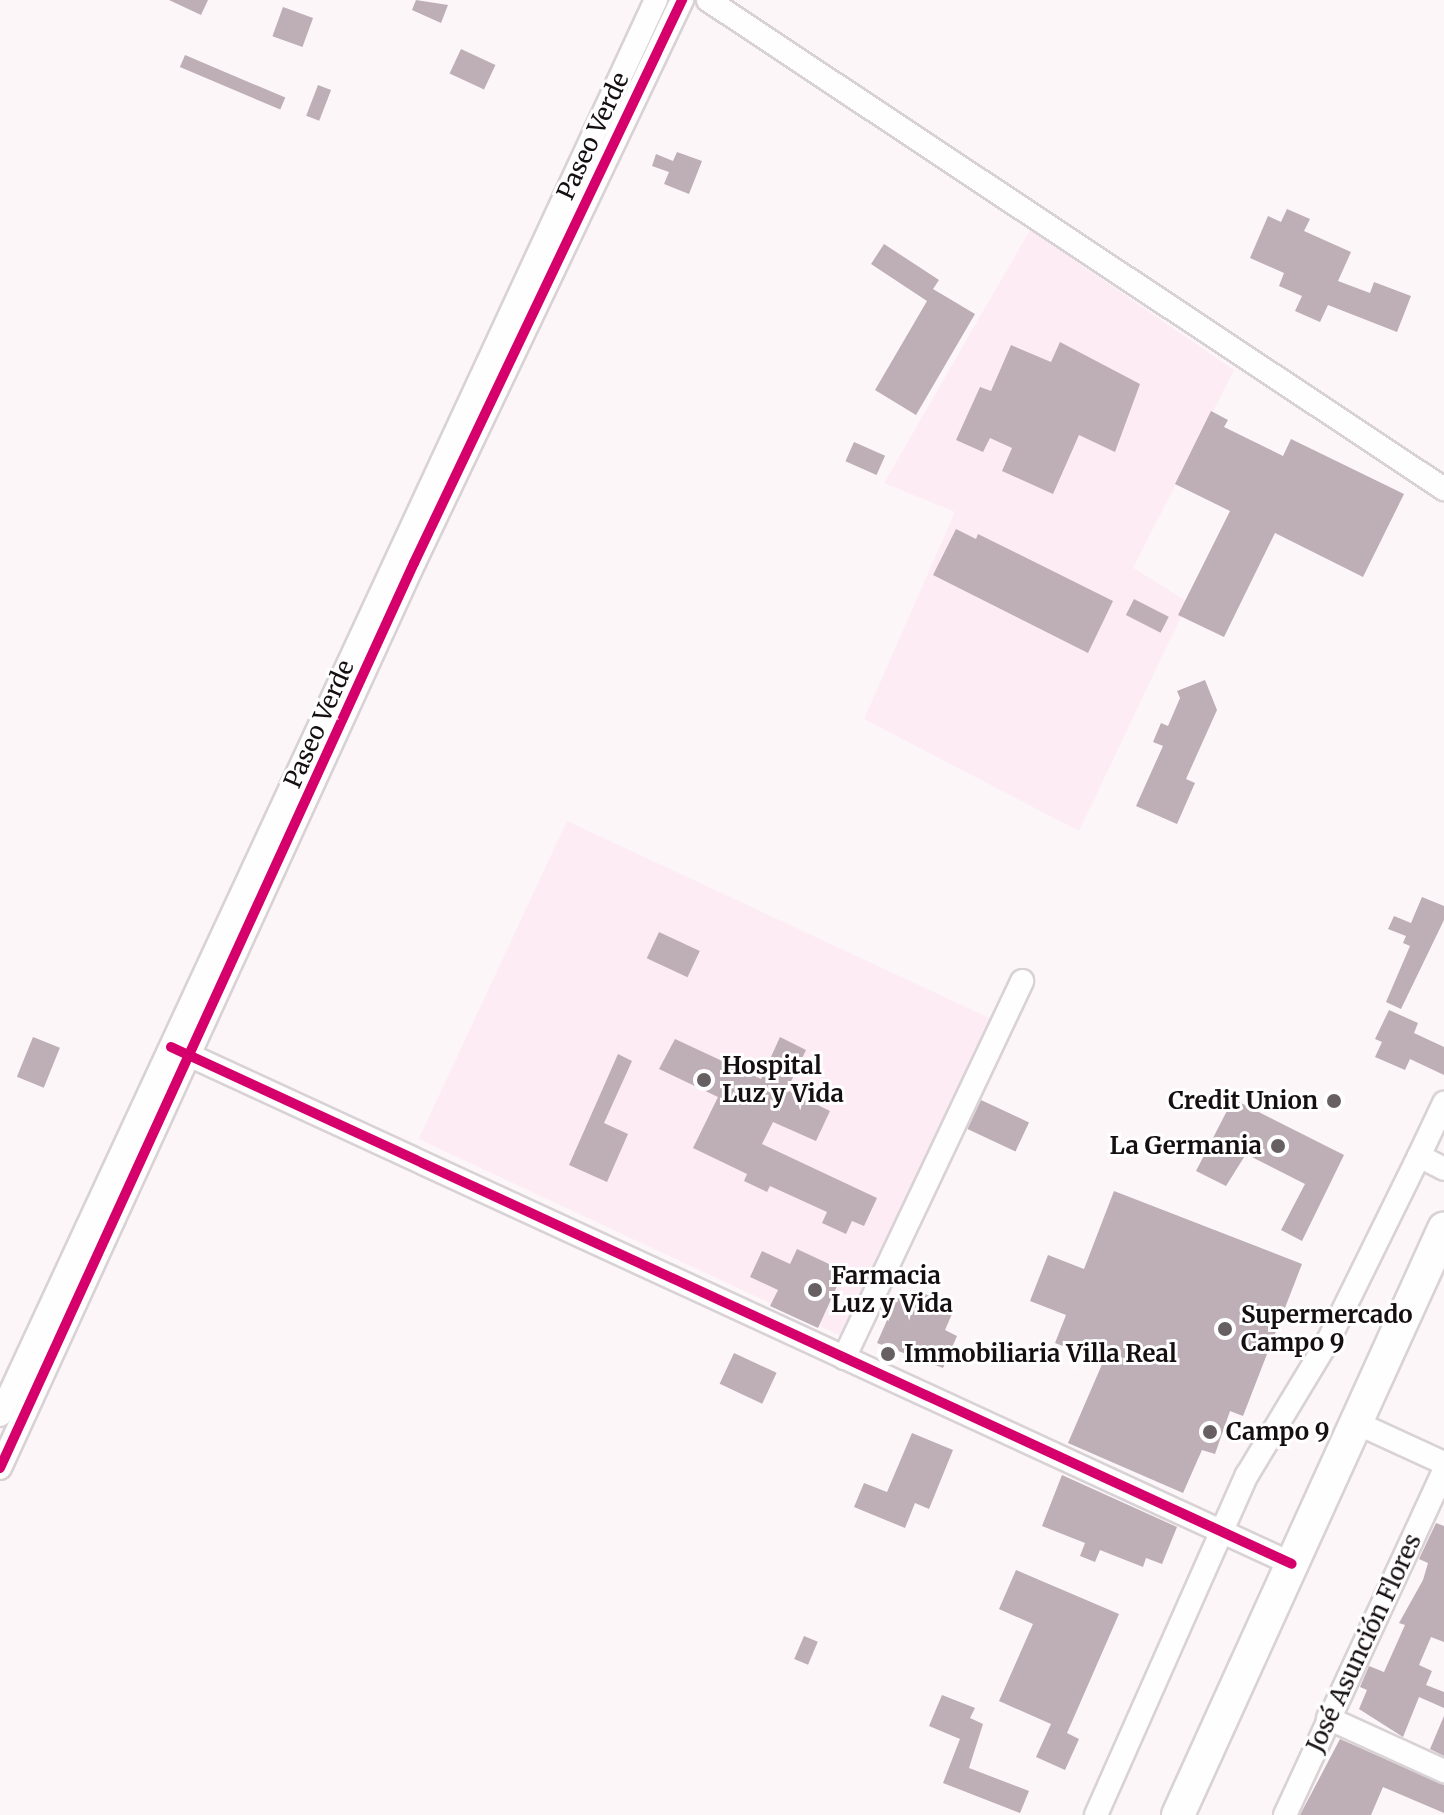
<!DOCTYPE html>
<meta charset="utf-8">
<style>
body{margin:0}
#map{position:relative;width:1444px;height:1815px;overflow:hidden;background:#fcf6f9;font-family:Merriweather,serif}
div>[style]{position:absolute}
.built>*{inset:0;background:#fdecf4;transform-origin:0 0}
.building>*{inset:0;background:#beaeb5;transform-origin:0 0}
.roads{filter:drop-shadow(2px 0 #d9d2d5) drop-shadow(-2px 0 #d9d2d5) drop-shadow(0 2px #d9d2d5) drop-shadow(0 -2px #d9d2d5)}
.minor>*{height:22px;margin:-11px;padding:0 11px;transform-origin:11px;border-radius:11px;background:#fffefe}
.highway>*{height:32px;margin:-16px;padding:0 16px;transform-origin:16px;border-radius:16px;background:#fffefe}
.cycleway>*{height:10px;margin:-5px;padding:0 5px;transform-origin:5px;border-radius:5px;background:#d6006c}
.dots>*{width:22px;height:22px;translate:-50% -50%;box-sizing:border-box;border:4px solid #fff;border-radius:50%}
span{translate:-50% -50%;white-space:nowrap;text-align:center;line-height:1.15;-webkit-text-stroke:6px #fff;paint-order:stroke}
.street-label{font-size:24px;color:#160f12}
.poi-label{font-size:24px;color:#160f12;font-weight:700}
.left{translate:0 -50%;text-align:left}
.right{translate:-100% -50%;text-align:right}
</style>
<div id="map">
<div class="built">
<div style="clip-path:polygon(1030px 230px,1234px 370px,1133px 568px,1188px 602px,1079px 831px,864px 719px,955px 512px,884px 483px)"></div>
<div style="left:567px;top:821px;width:469px;height:351px;rotate:25deg"></div>
</div>
<div class="building">
<div style="clip-path:polygon(169px 0,208px 0,201px 15px)"></div>
<div style="clip-path:polygon(416px 0,448px 5px,441px 23px,412px 10px)"></div>
<div style="left:283px;top:7px;width:32px;height:31px;rotate:20deg"></div>
<div style="left:461px;top:49px;width:38px;height:27px;rotate:25deg"></div>
<div style="left:185px;top:55px;width:109px;height:13px;rotate:23deg"></div>
<div style="left:318px;top:85px;width:14px;height:33px;rotate:21deg"></div>
<div style="clip-path:polygon(677px 152px,702px 161px,689px 194px,664px 184px,669px 172px,652px 166px,656px 154px,673px 161px)"></div>
<div style="clip-path:polygon(1287px 209px,1310px 219px,1304px 231px,1351px 252px,1338px 281px,1370px 293px,1374px 282px,1411px 296px,1397px 332px,1328px 305px,1320px 322px,1295px 311px,1302px 296px,1279px 286px,1284px 273px,1250px 258px,1268px 216px,1281px 222px)"></div>
<div style="clip-path:polygon(884px 244px,939px 280px,933px 289px,975px 314px,916px 415px,875px 390px,927px 301px,871px 264px)"></div>
<div style="clip-path:polygon(1060px 342px,1140px 384px,1115px 452px,1079px 435px,1053px 494px,1002px 471px,1012px 448px,990px 438px,983px 452px,956px 440px,980px 387px,991px 391px,1011px 345px,1051px 362px)"></div>
<div style="clip-path:polygon(1211px 411px,1228px 420px,1224px 427px,1283px 456px,1291px 439px,1404px 494px,1363px 577px,1275px 533px,1224px 637px,1178px 615px,1230px 511px,1175px 484px)"></div>
<div style="left:854px;top:442px;width:34px;height:21px;rotate:24deg"></div>
<div style="clip-path:polygon(956px 529px,976px 539px,978px 534px,1113px 601px,1088px 653px,933px 575px)"></div>
<div style="left:1134px;top:599px;width:39px;height:18px;rotate:27deg"></div>
<div style="clip-path:polygon(1205px 680px,1217px 710px,1186px 779px,1195px 783px,1177px 824px,1136px 806px,1163px 746px,1153px 742px,1161px 723px,1168px 726px,1180px 698px,1177px 691px)"></div>
<div style="clip-path:polygon(1422px 897px,1444px 906px,1444px 920px,1401px 1009px,1386px 1002px,1410px 946px,1403px 943px,1406px 936px,1388px 929px,1394px 916px,1411px 923px)"></div>
<div style="left:659px;top:932px;width:45px;height:29px;rotate:25deg"></div>
<div style="clip-path:polygon(1389px 1010px,1418px 1023px,1414px 1033px,1444px 1047px,1444px 1075px,1410px 1059px,1405px 1070px,1375px 1057px,1382px 1042px,1375px 1039px)"></div>
<div style="left:33px;top:1037px;width:29px;height:43px;rotate:22deg"></div>
<div style="clip-path:polygon(780px 1037px,806px 1050px,787px 1090px,830px 1111px,816px 1141px,773px 1122px,762px 1144px,877px 1198px,864px 1226px,852px 1221px,846px 1234px,822px 1223px,827px 1212px,770px 1186px,767px 1192px,744px 1181px,747px 1174px,693px 1148px,718px 1097px,659px 1069px,675px 1039px,761px 1079px)"></div>
<div style="clip-path:polygon(618px 1054px,632px 1061px,604px 1123px,628px 1134px,607px 1182px,569px 1165px)"></div>
<div style="clip-path:polygon(1233px 1099px,1344px 1155px,1302px 1241px,1281px 1230px,1305px 1184px,1246px 1154px,1226px 1186px,1196px 1171px)"></div>
<div style="left:981px;top:1100px;width:53px;height:32px;rotate:25deg"></div>
<div style="clip-path:polygon(1114px 1191px,1302px 1264px,1243px 1416px,1230px 1411px,1215px 1454px,1202px 1450px,1183px 1493px,1068px 1443px,1103px 1362px,1055px 1343px,1066px 1315px,1030px 1301px,1048px 1255px,1084px 1269px)"></div>
<div style="clip-path:polygon(797px 1249px,844px 1271px,818px 1328px,770px 1306px,778px 1290px,750px 1277px,762px 1251px,790px 1264px)"></div>
<div style="clip-path:polygon(918px 1291px,955px 1307px,945px 1330px,957px 1336px,943px 1368px,877px 1343px,898px 1295px,913px 1301px)"></div>
<div style="left:734px;top:1353px;width:47px;height:34px;rotate:25deg"></div>
<div style="clip-path:polygon(912px 1433px,953px 1450px,929px 1509px,915px 1503px,905px 1528px,854px 1507px,864px 1483px,887px 1492px)"></div>
<div style="clip-path:polygon(1062px 1475px,1177px 1527px,1162px 1564px,1146px 1558px,1143px 1567px,1100px 1550px,1095px 1562px,1080px 1556px,1085px 1543px,1042px 1526px)"></div>
<div style="clip-path:polygon(1436px 1523px,1444px 1526px,1444px 1642px,1431px 1637px,1419px 1665px,1432px 1671px,1426px 1685px,1444px 1692px,1444px 1708px,1419px 1697px,1403px 1737px,1359px 1709px,1367px 1690px,1360px 1687px,1369px 1666px,1384px 1672px,1405px 1625px,1399px 1623px,1423px 1580px,1428px 1563px,1419px 1559px)"></div>
<div style="clip-path:polygon(1016px 1570px,1119px 1614px,1067px 1733px,1079px 1739px,1065px 1770px,1036px 1757px,1051px 1724px,999px 1701px,1033px 1624px,999px 1609px)"></div>
<div style="left:804px;top:1636px;width:15px;height:25px;rotate:23deg"></div>
<div style="clip-path:polygon(942px 1695px,975px 1708px,970px 1718px,983px 1724px,969px 1768px,1029px 1791px,1020px 1813px,943px 1783px,960px 1739px,929px 1726px)"></div>
<div style="clip-path:polygon(1444px 1716px,1444px 1756px,1430px 1749px)"></div>
<div style="clip-path:polygon(1340px 1739px,1444px 1785px,1444px 1813px,1383px 1787px,1371px 1815px,1300px 1815px)"></div>
</div>
<div class="roads">
<div class="minor">
<div style="left:708px;top:0;width:884px;rotate:33.6deg"></div>
<div style="left:178px;top:1050px;width:1227px;rotate:24.77deg"></div>
<div style="left:1419px;top:1156px;width:59px;rotate:-64.7deg"></div>
<div style="left:844px;top:1358px;width:417px;rotate:-64.7deg"></div>
<div style="left:0;top:1415px;width:1560px;rotate:-65.13deg"></div>
<div style="left:1370px;top:1429px;width:81px;rotate:24.7deg"></div>
<div style="left:0;top:1468px;width:995px;rotate:-65.42deg"></div>
<div style="left:414px;top:563px;width:624px;rotate:-64.54deg"></div>
<div style="left:1328px;top:1718px;width:128px;rotate:24.6deg"></div>
<div style="left:1096px;top:1815px;width:372px;rotate:-66.1deg"></div>
<div style="left:1247px;top:1475px;width:159px;rotate:-58.9deg"></div>
<div style="left:1329px;top:1339px;width:204px;rotate:-63.8deg"></div>
<div style="left:1419px;top:1156px;width:28px;rotate:27deg"></div>
<div style="left:1285px;top:1815px;width:379px;rotate:-65.2deg"></div>
</div>
<div class="highway">
<div style="left:1178px;top:1815px;width:644px;rotate:-65.59deg"></div>
</div>
</div>
<div class="cycleway">
<div style="left:171px;top:1047px;width:1234px;rotate:24.76deg"></div>
<div style="left:0;top:1468px;width:995px;rotate:-65.42deg"></div>
<div style="left:414px;top:563px;width:624px;rotate:-64.54deg"></div>
</div>
<div class="dots">
<div style="left:704px;top:1080px;background:#666063"></div>
<div style="left:1334px;top:1101px;background:#666063"></div>
<div style="left:1278px;top:1146px;background:#666063"></div>
<div style="left:815px;top:1290px;background:#666063"></div>
<div style="left:1225px;top:1329px;background:#666063"></div>
<div style="left:888px;top:1354px;background:#666063"></div>
<div style="left:1210px;top:1432px;background:#666063"></div>
</div>
<div class="street-label">
<span style="left:593px;top:136px;rotate:-65deg">Paseo Verde</span>
<span style="left:319px;top:724px;rotate:-66deg">Paseo Verde</span>
<span style="left:1364px;top:1643px;rotate:-65deg">José Asunción Flores</span>
</div>
<div class="poi-label">
<span class="left" style="left:722px;top:1080px">Hospital<br>Luz y Vida</span>
<span class="right" style="left:1318px;top:1101px">Credit Union</span>
<span class="right" style="left:1262px;top:1146px">La Germania</span>
<span class="left" style="left:831px;top:1290px">Farmacia<br>Luz y Vida</span>
<span class="left" style="left:1241px;top:1329px">Supermercado<br>Campo 9</span>
<span class="left" style="left:904px;top:1354px">Immobiliaria Villa Real</span>
<span class="left" style="left:1226px;top:1432px">Campo 9</span>
</div>
</div>
